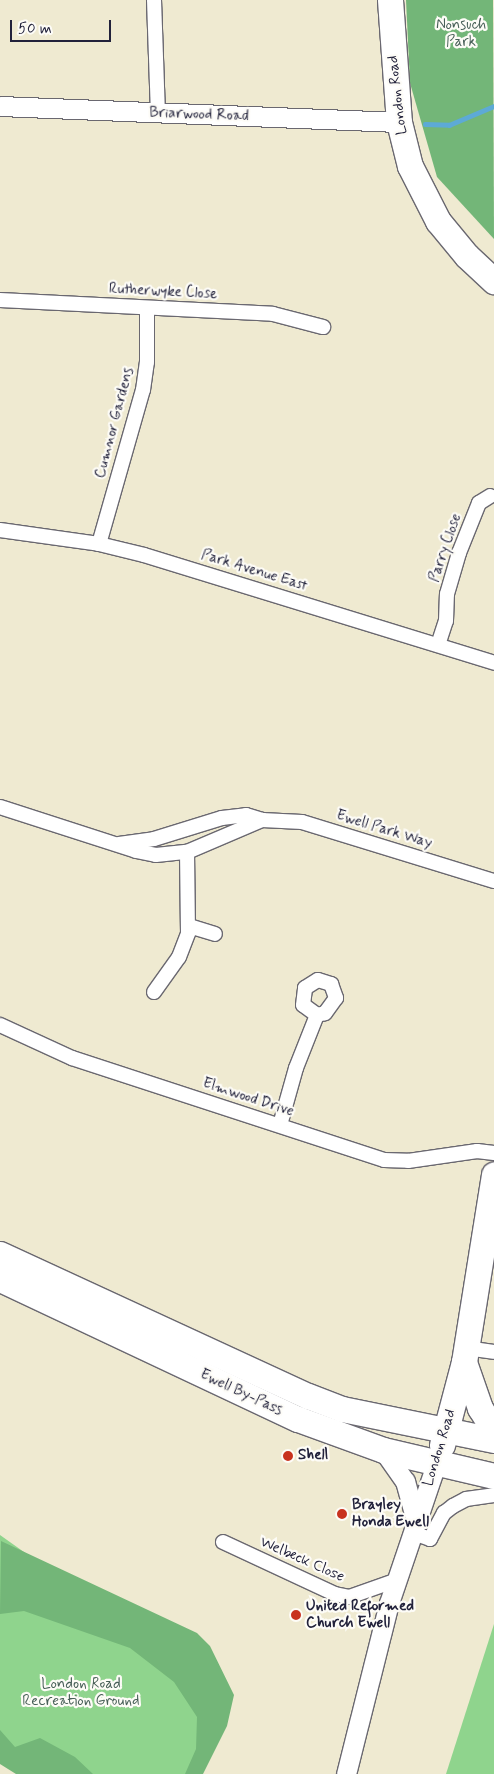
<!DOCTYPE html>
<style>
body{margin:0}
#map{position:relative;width:494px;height:1774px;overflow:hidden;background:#efead1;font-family:Mynerve,sans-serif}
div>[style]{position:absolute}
.green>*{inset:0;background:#8fd48d}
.forest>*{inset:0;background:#73b678}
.stream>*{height:4.5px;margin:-2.25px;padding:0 2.25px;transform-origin:2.25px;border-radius:2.25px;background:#5daad6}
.roads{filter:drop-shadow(1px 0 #6a6870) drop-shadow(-1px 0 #6a6870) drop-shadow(0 1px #6a6870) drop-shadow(0 -1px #6a6870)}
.street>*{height:14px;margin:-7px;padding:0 7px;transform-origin:7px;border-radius:7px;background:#fff}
.secondary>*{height:19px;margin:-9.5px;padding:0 9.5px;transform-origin:9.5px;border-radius:9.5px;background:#fff}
.highway>*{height:25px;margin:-12.5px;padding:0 12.5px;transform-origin:12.5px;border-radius:12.5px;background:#fff}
.dots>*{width:14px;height:14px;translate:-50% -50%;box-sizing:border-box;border:2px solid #fdfcf7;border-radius:50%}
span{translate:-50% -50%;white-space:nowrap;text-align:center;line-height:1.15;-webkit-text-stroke:4.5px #fdfcf7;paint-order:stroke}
.park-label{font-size:15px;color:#486058}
.street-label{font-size:15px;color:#22223b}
.poi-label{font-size:15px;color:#22223b;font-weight:700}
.left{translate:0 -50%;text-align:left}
.scale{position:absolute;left:10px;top:20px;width:101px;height:22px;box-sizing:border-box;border:2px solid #22223b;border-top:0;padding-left:6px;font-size:15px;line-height:18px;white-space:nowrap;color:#22223b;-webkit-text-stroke:4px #fdfcf7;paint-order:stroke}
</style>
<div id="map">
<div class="green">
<div style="clip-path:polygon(0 1535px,172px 1657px,224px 1715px,198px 1774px,20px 1774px,0 1762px)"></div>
<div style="clip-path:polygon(494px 1624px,494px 1774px,446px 1774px)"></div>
</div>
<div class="forest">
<div style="clip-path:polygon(406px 0,493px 0,494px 239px,437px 177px,410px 83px)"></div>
<div style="clip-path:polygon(1px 1541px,197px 1633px,210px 1646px,234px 1695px,227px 1726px,203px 1774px,185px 1774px,196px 1749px,197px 1717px,174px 1682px,130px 1648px,24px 1611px,0 1614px)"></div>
<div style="clip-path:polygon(0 1730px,15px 1747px,40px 1738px,75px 1757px,93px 1774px,16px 1774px,0 1764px)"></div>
</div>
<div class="stream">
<div style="left:425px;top:124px;width:24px;rotate:2deg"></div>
<div style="left:449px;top:125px;width:49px;rotate:-22.9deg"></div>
</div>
<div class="roads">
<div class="street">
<div style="left:154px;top:0;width:114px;rotate:88deg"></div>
<div style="left:0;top:300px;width:273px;rotate:2.9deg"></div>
<div style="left:273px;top:314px;width:52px;rotate:14.6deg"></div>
<div style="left:0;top:530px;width:100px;rotate:8deg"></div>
<div style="left:99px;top:544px;width:46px;rotate:13.7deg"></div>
<div style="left:144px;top:555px;width:366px;rotate:17.1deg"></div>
<div style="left:99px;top:544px;width:160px;rotate:-74.1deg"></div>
<div style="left:143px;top:390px;width:28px;rotate:-82deg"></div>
<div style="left:147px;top:362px;width:54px;rotate:-90deg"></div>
<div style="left:438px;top:645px;width:25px;rotate:-72deg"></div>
<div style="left:446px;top:621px;width:27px;rotate:-88deg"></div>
<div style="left:447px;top:594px;width:43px;rotate:-73.7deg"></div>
<div style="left:459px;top:553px;width:54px;rotate:-68.2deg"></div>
<div style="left:479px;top:503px;width:13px;rotate:-32deg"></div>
<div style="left:0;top:807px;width:143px;rotate:17.9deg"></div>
<div style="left:136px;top:851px;width:20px;rotate:11deg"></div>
<div style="left:156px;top:855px;width:31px;rotate:-6deg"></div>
<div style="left:187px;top:852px;width:82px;rotate:-23.1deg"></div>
<div style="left:262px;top:820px;width:40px;rotate:2.9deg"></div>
<div style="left:302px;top:822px;width:201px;rotate:17.1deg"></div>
<div style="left:119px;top:844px;width:35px;rotate:-8deg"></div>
<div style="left:154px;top:839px;width:71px;rotate:-17.2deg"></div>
<div style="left:222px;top:818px;width:24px;rotate:-7deg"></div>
<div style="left:246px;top:815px;width:17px;rotate:17deg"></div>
<div style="left:189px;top:926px;width:27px;rotate:17deg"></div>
<div style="left:154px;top:992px;width:43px;rotate:-54.5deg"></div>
<div style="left:179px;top:957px;width:26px;rotate:-69deg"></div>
<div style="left:188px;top:933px;width:81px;rotate:-90.7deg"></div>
<div style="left:0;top:1025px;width:79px;rotate:24.6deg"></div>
<div style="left:72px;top:1058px;width:328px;rotate:18.1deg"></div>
<div style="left:384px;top:1160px;width:24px;rotate:2deg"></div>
<div style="left:408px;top:1161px;width:70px;rotate:-8.2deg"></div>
<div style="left:477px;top:1151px;width:17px;rotate:7deg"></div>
<div style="left:280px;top:1125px;width:59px;rotate:-74.3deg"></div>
<div style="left:296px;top:1068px;width:57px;rotate:-68.4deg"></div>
<div style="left:317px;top:1015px;width:17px;rotate:-144deg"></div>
<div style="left:303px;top:1005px;width:17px;rotate:-83deg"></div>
<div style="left:305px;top:988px;width:15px;rotate:-32deg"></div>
<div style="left:318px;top:980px;width:14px;rotate:17deg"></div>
<div style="left:331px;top:984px;width:15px;rotate:70deg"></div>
<div style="left:336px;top:998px;width:19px;rotate:126deg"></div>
<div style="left:325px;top:1013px;width:8px;rotate:166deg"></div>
<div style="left:466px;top:1348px;width:28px;rotate:8deg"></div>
<div style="left:413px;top:1533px;width:18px;rotate:19deg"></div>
<div style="left:430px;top:1539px;width:30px;rotate:-62deg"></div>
<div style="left:444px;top:1513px;width:11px;rotate:-38deg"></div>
<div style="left:453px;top:1506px;width:15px;rotate:-28deg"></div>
<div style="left:466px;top:1499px;width:28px;rotate:-8deg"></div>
<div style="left:223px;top:1542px;width:123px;rotate:24.9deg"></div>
<div style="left:335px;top:1594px;width:14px;rotate:12deg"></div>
<div style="left:349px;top:1597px;width:51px;rotate:-19.5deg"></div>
</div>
<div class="secondary">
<div style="left:0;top:106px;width:399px;rotate:2.3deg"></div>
<div style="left:383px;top:1450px;width:38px;rotate:55deg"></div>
<div style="left:405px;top:1481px;width:41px;rotate:74.6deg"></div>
<div style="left:346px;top:1774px;width:176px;rotate:-75.9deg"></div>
<div style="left:389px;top:1603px;width:147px;rotate:-71.3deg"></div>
</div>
<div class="highway">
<div style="left:390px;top:0;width:122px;rotate:85.8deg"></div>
<div style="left:399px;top:122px;width:45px;rotate:76deg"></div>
<div style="left:410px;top:166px;width:62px;rotate:63deg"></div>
<div style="left:438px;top:221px;width:45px;rotate:50.4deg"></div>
<div style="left:467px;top:256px;width:37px;rotate:43deg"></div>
<div style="left:0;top:1254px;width:339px;rotate:24.8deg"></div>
<div style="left:308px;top:1396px;width:36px;rotate:21deg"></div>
<div style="left:342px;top:1409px;width:155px;rotate:11.5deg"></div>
<div style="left:0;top:1279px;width:329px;rotate:25.2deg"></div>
<div style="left:298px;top:1419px;width:90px;rotate:20deg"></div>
<div style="left:383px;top:1450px;width:114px;rotate:13.2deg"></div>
<div style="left:464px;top:1362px;width:49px;rotate:70.8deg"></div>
<div style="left:480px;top:1408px;width:26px;rotate:58deg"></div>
<div style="left:442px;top:1445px;width:86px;rotate:-75.2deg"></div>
<div style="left:464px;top:1362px;width:190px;rotate:-80.9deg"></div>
</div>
</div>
<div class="dots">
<div style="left:288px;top:1456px;background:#c8321e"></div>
<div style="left:342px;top:1514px;background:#c8321e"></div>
<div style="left:296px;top:1615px;background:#c8321e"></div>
</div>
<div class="park-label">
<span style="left:461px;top:34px">Nonsuch<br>Park</span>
<span style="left:81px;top:1693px">London Road<br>Recreation Ground</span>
</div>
<div class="street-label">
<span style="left:398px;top:95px;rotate:-97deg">London Road</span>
<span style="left:199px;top:115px;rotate:2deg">Briarwood Road</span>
<span style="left:163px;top:292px;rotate:3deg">Rutherwyke Close</span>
<span style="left:115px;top:423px;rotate:-75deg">Cumnor Gardens</span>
<span style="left:446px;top:548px;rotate:-71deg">Parry Close</span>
<span style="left:254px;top:571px;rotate:17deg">Park Avenue East</span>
<span style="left:384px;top:830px;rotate:17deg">Ewell Park Way</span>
<span style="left:248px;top:1098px;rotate:18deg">Elmwood Drive</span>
<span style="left:241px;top:1393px;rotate:25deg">Ewell By-Pass</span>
<span style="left:440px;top:1448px;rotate:-73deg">London Road</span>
<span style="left:302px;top:1560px;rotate:24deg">Welbeck Close</span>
</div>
<div class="poi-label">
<span class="left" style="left:298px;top:1456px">Shell</span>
<span class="left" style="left:352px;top:1514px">Brayley<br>Honda Ewell</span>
<span class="left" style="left:306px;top:1615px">United Reformed<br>Church Ewell</span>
</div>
<div class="scale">50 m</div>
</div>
